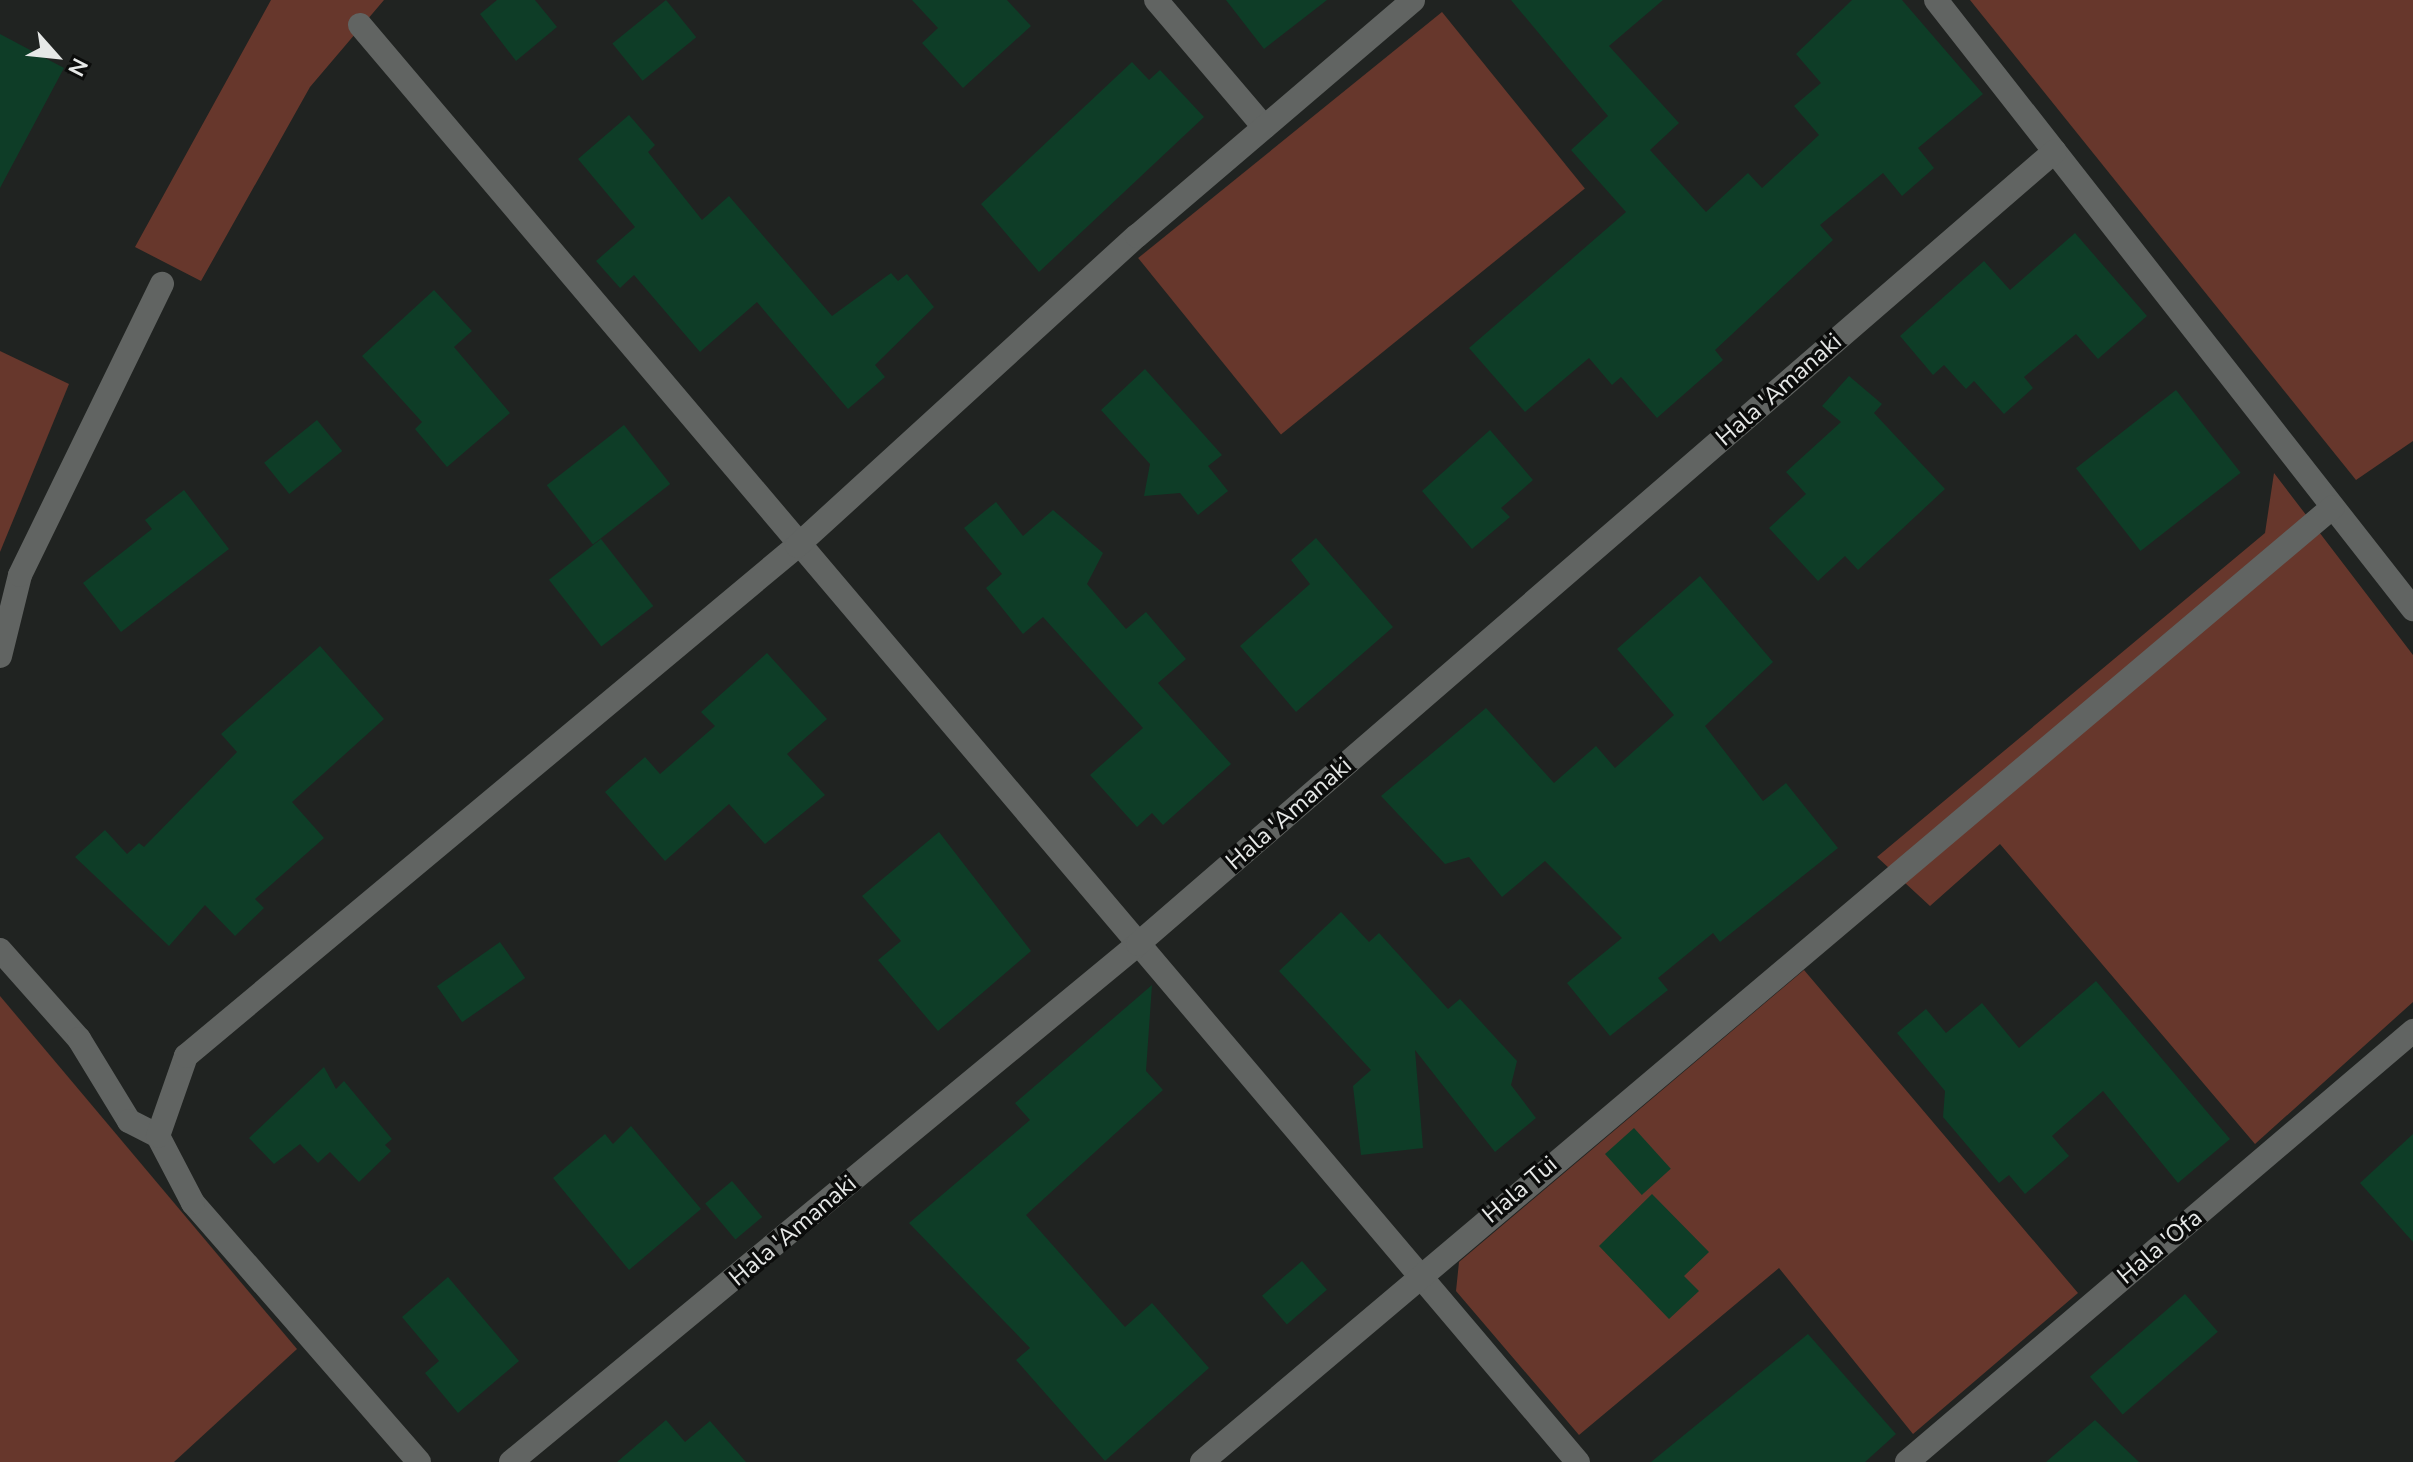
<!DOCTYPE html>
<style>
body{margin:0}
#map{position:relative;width:2413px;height:1462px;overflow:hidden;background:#202321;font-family:"Nunito Sans",sans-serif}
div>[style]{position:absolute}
.green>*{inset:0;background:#67372c;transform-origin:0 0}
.building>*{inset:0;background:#0e3d27;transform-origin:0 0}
.minor>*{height:24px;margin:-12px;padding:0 12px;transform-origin:12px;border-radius:12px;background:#616462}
span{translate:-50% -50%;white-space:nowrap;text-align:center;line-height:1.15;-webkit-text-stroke:7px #0b0c0b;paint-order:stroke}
.street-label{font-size:24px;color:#e6e8e7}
.north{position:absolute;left:16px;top:16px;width:80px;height:80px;-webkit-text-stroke:6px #0b0c0b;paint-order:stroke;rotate:117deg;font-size:22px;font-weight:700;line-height:32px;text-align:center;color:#e6e8e7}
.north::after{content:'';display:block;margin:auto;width:28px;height:36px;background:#e6e8e7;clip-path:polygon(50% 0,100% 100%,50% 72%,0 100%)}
</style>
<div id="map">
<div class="green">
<div style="clip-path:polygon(271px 0,384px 0,310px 87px,201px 281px,135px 247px)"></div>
<div style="clip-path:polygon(1970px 0,2413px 0,2413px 441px,2356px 480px)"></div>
<div style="left:1442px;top:12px;width:227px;height:391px;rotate:51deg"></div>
<div style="clip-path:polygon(0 351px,69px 384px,0 552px)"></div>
<div style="clip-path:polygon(2274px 473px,2413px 655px,2413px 1002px,2255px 1144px,2000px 844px,1930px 906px,1877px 857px,2265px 533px)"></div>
<div style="clip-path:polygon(1804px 970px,2078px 1293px,1913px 1434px,1779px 1268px,1579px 1435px,1456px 1291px,1459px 1262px)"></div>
<div style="clip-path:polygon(0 996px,297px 1349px,174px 1462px,0 1462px)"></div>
</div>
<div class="building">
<div style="clip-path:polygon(497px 0,535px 0,557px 27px,516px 61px,480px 14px)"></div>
<div style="left:666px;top:0;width:48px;height:69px;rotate:51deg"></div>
<div style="clip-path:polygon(912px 0,1007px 0,1031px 26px,963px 88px,922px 43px,938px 28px)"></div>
<div style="clip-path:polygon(1226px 0,1327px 0,1264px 49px)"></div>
<div style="clip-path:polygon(1511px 0,1663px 0,1609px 46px,1679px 123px,1650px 150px,1706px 212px,1748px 173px,1762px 188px,1819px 135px,1794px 106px,1821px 83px,1796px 54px,1852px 0,1902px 0,1983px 94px,1918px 148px,1934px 168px,1902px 196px,1883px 173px,1820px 225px,1833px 240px,1715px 350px,1723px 360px,1657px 418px,1621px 377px,1612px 385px,1589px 358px,1525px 412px,1469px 348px,1626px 212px,1571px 150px,1608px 116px)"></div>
<div style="clip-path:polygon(0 34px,64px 68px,0 188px)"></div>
<div style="clip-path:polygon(1132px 62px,1149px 80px,1160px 70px,1204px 117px,1039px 272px,981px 204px)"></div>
<div style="clip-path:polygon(629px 115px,655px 145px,648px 152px,702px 220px,729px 196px,832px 316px,891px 273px,898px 281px,907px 274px,934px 307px,875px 365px,885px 377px,848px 409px,757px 302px,700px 352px,634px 275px,620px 288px,596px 261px,635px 227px,578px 159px)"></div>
<div style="clip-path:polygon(2075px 233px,2147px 316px,2098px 359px,2076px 334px,2024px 377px,2033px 388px,2004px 414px,1974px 381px,1966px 389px,1944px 365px,1933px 375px,1900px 336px,1984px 261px,2010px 290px)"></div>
<div style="clip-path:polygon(434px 290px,472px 331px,454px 347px,510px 413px,447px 467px,415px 429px,422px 422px,362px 356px)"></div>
<div style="clip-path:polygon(1145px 369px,1222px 455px,1208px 466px,1228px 491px,1198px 515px,1180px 493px,1144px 496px,1150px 464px,1101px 410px)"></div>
<div style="clip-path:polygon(1849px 376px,1882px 404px,1874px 413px,1945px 489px,1858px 570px,1845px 556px,1818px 581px,1769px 528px,1806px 494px,1786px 472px,1841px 422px,1822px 406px)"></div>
<div style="left:2176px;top:390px;width:105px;height:127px;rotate:52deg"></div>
<div style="left:317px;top:420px;width:40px;height:68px;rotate:51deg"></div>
<div style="left:624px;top:425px;width:75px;height:98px;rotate:52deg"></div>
<div style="clip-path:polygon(1490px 430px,1533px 480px,1501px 508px,1510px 517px,1472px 549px,1422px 491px)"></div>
<div style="clip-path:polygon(184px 490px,229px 549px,121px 632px,83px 583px,152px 529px,145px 520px)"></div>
<div style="clip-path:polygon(996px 502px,1023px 536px,1053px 510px,1103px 553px,1087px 584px,1126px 629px,1146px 612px,1186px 659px,1158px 683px,1231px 764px,1163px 825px,1152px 813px,1137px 827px,1090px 775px,1143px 728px,1043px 617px,1023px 634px,986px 588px,1002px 574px,964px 528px)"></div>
<div style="clip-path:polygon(1316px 538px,1393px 627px,1296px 712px,1240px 646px,1310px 584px,1291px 560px)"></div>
<div style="left:601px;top:539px;width:85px;height:66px;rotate:52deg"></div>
<div style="clip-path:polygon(1700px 576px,1773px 662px,1705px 726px,1763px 801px,1786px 783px,1838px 848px,1720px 942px,1713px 933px,1658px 978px,1668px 990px,1610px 1036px,1567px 983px,1622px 938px,1545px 861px,1502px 897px,1469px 857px,1445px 864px,1381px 796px,1486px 708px,1554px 783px,1596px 746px,1615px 768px,1674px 715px,1617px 649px)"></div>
<div style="clip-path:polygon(320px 646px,384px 719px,292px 802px,324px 838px,255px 899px,264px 908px,235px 936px,205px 905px,169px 946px,75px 857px,105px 830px,127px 854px,139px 843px,144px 847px,237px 752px,221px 734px)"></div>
<div style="clip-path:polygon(767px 653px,827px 719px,787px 754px,825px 795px,765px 844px,729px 804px,665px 861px,605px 792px,645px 757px,660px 774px,715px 726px,701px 712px)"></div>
<div style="clip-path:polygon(939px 832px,1031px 951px,938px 1031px,878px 960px,901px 941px,862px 896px)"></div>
<div style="clip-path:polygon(1341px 912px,1369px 942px,1379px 933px,1448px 1009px,1460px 999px,1517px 1061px,1511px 1085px,1536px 1118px,1495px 1152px,1415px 1050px,1423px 1148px,1361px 1155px,1353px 1086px,1371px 1070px,1279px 971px)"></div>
<div style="left:500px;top:942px;width:44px;height:77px;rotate:55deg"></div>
<div style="clip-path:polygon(2096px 981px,2230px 1139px,2178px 1183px,2103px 1091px,2052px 1136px,2069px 1156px,2025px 1194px,2009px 1175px,1999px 1183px,1943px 1117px,1945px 1091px,1897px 1033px,1926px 1009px,1946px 1033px,1982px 1003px,2019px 1048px)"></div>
<div style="clip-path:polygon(1152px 985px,1146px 1071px,1163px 1090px,1026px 1215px,1125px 1327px,1152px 1303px,1209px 1368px,1105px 1461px,1016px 1360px,1030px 1348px,909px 1223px,1030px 1120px,1015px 1103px)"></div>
<div style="clip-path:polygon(324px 1067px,336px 1089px,344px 1081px,392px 1139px,385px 1145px,391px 1151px,359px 1182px,330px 1152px,318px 1163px,300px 1144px,274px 1164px,249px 1138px)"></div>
<div style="clip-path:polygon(631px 1126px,701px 1209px,629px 1270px,553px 1178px,605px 1134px,613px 1144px)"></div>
<div style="left:1634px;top:1128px;width:55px;height:39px;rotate:48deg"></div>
<div style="clip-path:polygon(2413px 1134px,2413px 1242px,2360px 1183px)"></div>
<div style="left:732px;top:1181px;width:47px;height:35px;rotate:50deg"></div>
<div style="clip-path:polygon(1652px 1194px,1709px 1252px,1684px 1276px,1699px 1291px,1669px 1319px,1599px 1246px)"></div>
<div style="left:1302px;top:1261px;width:38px;height:53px;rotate:49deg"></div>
<div style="clip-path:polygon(448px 1277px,519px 1361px,458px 1413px,425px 1373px,439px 1361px,402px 1317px)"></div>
<div style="left:2185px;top:1294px;width:50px;height:126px;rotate:49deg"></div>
<div style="clip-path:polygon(1808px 1334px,1896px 1434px,1865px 1462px,1651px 1462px)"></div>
<div style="clip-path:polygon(666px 1420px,685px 1442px,710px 1421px,746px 1462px,617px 1462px)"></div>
<div style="clip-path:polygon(2095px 1420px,2139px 1462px,2046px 1462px)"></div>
</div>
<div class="minor">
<div style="left:1156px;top:0;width:167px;rotate:49.6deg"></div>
<div style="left:1936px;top:0;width:774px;rotate:51.93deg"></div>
<div style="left:360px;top:25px;width:1884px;rotate:49.72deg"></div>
<div style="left:0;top:656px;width:83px;rotate:-76.1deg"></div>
<div style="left:20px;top:575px;width:324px;rotate:-64deg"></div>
<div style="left:0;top:950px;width:119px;rotate:48.4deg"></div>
<div style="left:79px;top:1039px;width:96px;rotate:58.6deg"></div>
<div style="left:129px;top:1121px;width:33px;rotate:27deg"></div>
<div style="left:419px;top:1462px;width:344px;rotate:-131.1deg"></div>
<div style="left:193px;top:1203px;width:76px;rotate:-117.6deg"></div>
<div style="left:158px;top:1136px;width:85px;rotate:-70.7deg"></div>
<div style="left:186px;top:1056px;width:796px;rotate:-39.85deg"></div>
<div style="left:797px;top:546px;width:460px;rotate:-42.4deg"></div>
<div style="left:1137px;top:236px;width:363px;rotate:-40.5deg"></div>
<div style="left:511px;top:1462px;width:813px;rotate:-39.56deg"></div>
<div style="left:1138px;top:944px;width:1212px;rotate:-40.85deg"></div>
<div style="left:1202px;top:1462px;width:1480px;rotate:-40.18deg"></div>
<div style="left:1907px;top:1462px;width:665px;rotate:-40.42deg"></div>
</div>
<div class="street-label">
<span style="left:1779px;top:390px;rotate:-41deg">Hala 'Amanaki</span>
<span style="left:1289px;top:814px;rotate:-41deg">Hala 'Amanaki</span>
<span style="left:1520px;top:1190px;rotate:-40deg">Hala Tui</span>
<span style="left:793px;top:1231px;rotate:-40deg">Hala 'Amanaki</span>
<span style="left:2160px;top:1247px;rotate:-40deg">Hala 'Ofa</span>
</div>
<div class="north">N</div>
</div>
